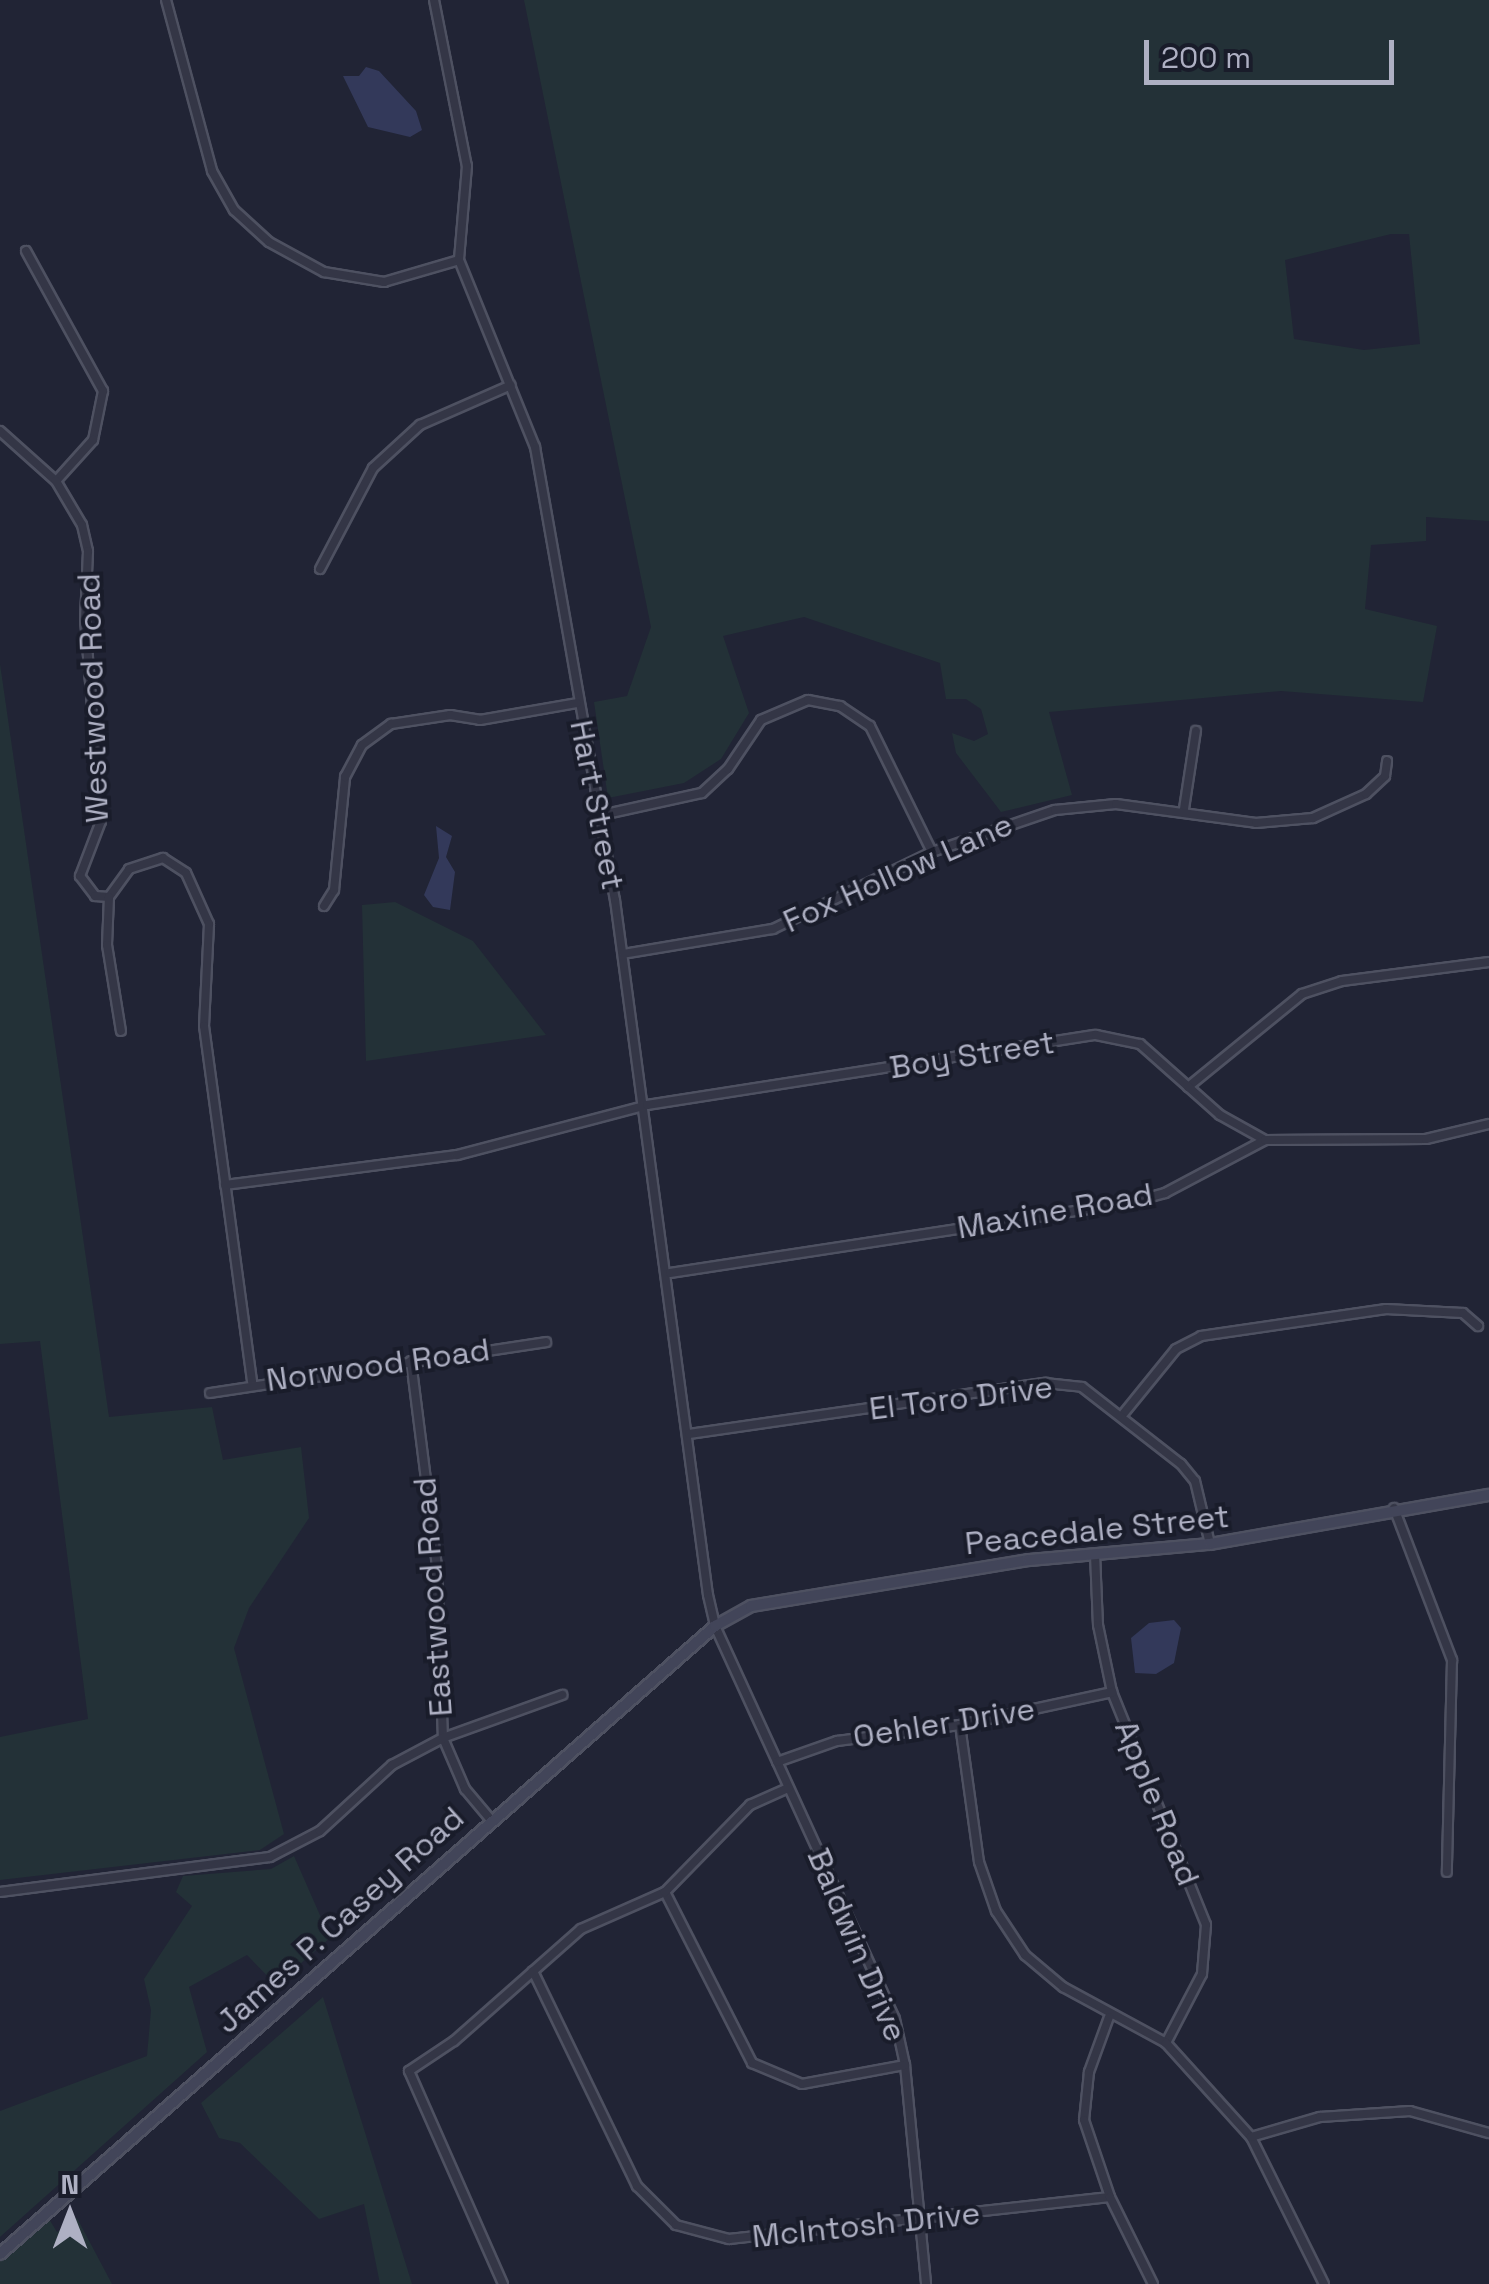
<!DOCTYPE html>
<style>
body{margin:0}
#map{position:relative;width:1489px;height:2284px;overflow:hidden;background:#212435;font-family:"Space Grotesk",sans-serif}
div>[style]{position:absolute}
.green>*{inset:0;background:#233137}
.water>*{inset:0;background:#33395a}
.roads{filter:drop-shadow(2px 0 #4e5161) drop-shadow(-2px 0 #4e5161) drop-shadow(0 2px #4e5161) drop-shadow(0 -2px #4e5161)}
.minor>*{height:8px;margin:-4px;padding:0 4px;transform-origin:4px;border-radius:4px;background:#343646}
.secondary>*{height:10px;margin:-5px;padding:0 5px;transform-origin:5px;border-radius:5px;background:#424559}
span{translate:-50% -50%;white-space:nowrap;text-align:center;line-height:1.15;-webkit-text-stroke:8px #191c2a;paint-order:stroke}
.street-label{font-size:32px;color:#aeb0c3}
.north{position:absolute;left:20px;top:2164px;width:100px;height:100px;-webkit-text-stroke:8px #191c2a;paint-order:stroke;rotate:0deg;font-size:28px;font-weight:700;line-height:40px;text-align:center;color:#aeb0c3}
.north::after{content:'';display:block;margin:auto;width:35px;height:45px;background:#aeb0c3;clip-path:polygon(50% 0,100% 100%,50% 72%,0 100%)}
.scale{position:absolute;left:1144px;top:40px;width:250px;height:45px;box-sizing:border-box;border:5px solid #aeb0c3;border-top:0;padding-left:12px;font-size:30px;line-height:35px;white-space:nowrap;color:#aeb0c3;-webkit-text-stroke:8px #191c2a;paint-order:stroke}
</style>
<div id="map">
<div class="green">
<div style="clip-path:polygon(evenodd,524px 0,1489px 0,1489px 521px,1426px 517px,1426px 541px,1371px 545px,1365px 609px,1437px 626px,1423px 702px,1281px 691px,1049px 712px,1072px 795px,1001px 812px,956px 753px,952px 733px,974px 741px,988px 734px,981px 709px,966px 699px,946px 699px,940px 663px,804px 617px,723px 636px,749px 713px,721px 759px,684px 783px,608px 798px,594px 702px,627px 696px,651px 627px,524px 0,1391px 234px,1409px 234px,1420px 344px,1364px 350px,1294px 339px,1285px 260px,1391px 234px)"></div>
<div style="clip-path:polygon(0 664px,109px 1417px,212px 1407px,223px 1460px,301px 1447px,309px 1518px,249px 1608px,234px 1648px,284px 1834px,260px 1850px,0 1880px,0 1737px,88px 1719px,40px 1341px,0 1344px)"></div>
<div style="clip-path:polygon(395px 902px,473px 941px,546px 1035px,366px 1061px,362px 905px)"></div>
<div style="clip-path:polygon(294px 1856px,330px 1938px,276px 1985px,247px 1955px,189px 1987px,207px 2052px,0 2237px,0 2111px,147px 2056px,151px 2010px,144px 1979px,192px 1906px,176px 1892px,183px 1876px,271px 1869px)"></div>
<div style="clip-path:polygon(323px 1997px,412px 2284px,380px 2284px,364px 2204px,319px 2219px,240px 2143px,219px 2138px,201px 2103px)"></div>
<div style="clip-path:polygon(46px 2214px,57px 2232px,77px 2218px,112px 2284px,0 2284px,0 2253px)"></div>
</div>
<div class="water">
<div style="clip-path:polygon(366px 67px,379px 71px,416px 111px,422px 130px,410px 137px,368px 127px,343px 76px,359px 76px)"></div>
<div style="clip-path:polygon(436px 826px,452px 836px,446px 857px,455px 872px,450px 910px,433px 907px,424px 895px,439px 858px)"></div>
<div style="clip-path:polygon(1174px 1620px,1181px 1628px,1174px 1663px,1156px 1674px,1135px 1673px,1131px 1638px,1149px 1623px)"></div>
</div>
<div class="roads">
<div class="minor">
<div style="left:166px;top:0;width:177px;rotate:74.9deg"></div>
<div style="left:212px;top:171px;width:45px;rotate:60.6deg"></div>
<div style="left:234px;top:210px;width:47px;rotate:42.4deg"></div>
<div style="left:269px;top:242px;width:63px;rotate:28.6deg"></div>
<div style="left:324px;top:272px;width:61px;rotate:9.5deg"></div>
<div style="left:384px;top:282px;width:78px;rotate:-16.3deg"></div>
<div style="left:434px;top:0;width:169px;rotate:78.8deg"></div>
<div style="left:467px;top:166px;width:94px;rotate:94.9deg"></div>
<div style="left:459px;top:260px;width:202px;rotate:67.9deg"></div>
<div style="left:535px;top:447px;width:460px;rotate:80deg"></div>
<div style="left:615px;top:900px;width:701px;rotate:82.38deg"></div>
<div style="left:708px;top:1595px;width:32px;rotate:77deg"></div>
<div style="left:715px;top:1626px;width:432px;rotate:65.4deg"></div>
<div style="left:895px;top:2019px;width:47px;rotate:77.7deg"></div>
<div style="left:905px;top:2065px;width:220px;rotate:84.5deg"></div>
<div style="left:26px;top:251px;width:160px;rotate:61.2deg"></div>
<div style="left:103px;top:391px;width:50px;rotate:101.5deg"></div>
<div style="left:93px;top:440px;width:55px;rotate:132.1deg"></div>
<div style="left:0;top:431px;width:75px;rotate:41.8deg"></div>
<div style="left:56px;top:481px;width:51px;rotate:59.4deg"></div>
<div style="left:82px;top:525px;width:27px;rotate:77deg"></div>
<div style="left:88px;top:551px;width:68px;rotate:92.5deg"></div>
<div style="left:85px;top:619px;width:203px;rotate:85.5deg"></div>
<div style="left:101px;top:821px;width:59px;rotate:110.9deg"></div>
<div style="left:80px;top:876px;width:25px;rotate:53deg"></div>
<div style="left:95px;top:896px;width:14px;rotate:4deg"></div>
<div style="left:109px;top:897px;width:34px;rotate:-54deg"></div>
<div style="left:129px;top:869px;width:36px;rotate:-18deg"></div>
<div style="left:163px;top:858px;width:27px;rotate:33deg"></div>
<div style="left:186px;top:873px;width:56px;rotate:65.7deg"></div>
<div style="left:209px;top:924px;width:102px;rotate:92.8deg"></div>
<div style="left:204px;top:1026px;width:359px;rotate:82.3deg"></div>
<div style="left:320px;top:569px;width:114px;rotate:-62.3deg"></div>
<div style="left:373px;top:468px;width:64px;rotate:-42.5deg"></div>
<div style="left:420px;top:425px;width:99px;rotate:-23.7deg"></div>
<div style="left:1184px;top:809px;width:79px;rotate:-81.3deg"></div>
<div style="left:597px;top:816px;width:107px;rotate:-12.4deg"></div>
<div style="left:702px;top:793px;width:35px;rotate:-43deg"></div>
<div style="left:728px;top:769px;width:59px;rotate:-56deg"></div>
<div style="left:761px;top:720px;width:51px;rotate:-23.1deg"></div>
<div style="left:808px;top:700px;width:33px;rotate:11deg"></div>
<div style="left:840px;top:706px;width:36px;rotate:34deg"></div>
<div style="left:870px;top:726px;width:140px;rotate:63.8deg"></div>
<div style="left:109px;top:897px;width:48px;rotate:92.4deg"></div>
<div style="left:107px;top:945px;width:87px;rotate:80.8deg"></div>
<div style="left:324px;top:906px;width:19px;rotate:-58deg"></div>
<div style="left:334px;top:890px;width:114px;rotate:-84.4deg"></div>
<div style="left:345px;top:777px;width:36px;rotate:-62deg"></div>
<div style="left:362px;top:745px;width:36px;rotate:-36deg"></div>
<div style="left:391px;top:724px;width:60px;rotate:-8.7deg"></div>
<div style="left:450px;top:715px;width:30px;rotate:9deg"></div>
<div style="left:480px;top:720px;width:98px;rotate:-9.9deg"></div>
<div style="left:623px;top:954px;width:152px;rotate:-9.5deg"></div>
<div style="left:773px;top:929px;width:177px;rotate:-25.8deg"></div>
<div style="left:932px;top:852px;width:130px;rotate:-18.9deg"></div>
<div style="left:1055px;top:810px;width:61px;rotate:-5.6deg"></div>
<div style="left:1116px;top:804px;width:141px;rotate:7.7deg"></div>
<div style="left:1256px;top:823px;width:57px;rotate:-5deg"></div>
<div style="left:1313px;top:818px;width:58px;rotate:-24.4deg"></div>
<div style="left:1366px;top:794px;width:26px;rotate:-43deg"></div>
<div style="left:1385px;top:776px;width:15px;rotate:-82deg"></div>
<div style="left:1188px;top:1087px;width:147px;rotate:-39.2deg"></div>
<div style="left:1302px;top:994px;width:42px;rotate:-18deg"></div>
<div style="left:1342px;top:981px;width:148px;rotate:-7.4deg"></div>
<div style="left:225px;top:1185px;width:234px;rotate:-7.4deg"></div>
<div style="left:457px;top:1155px;width:196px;rotate:-14.7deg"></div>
<div style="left:647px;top:1105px;width:454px;rotate:-8.9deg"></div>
<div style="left:1096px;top:1035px;width:45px;rotate:11.6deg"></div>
<div style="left:1140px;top:1044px;width:107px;rotate:41.6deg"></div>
<div style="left:1220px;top:1115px;width:51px;rotate:29.1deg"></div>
<div style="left:670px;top:1273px;width:463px;rotate:-8.7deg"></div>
<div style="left:1128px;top:1203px;width:38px;rotate:-15deg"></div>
<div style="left:1165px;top:1193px;width:113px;rotate:-27.9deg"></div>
<div style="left:1265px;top:1140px;width:161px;rotate:-0.4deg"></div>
<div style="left:1426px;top:1139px;width:65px;rotate:-13.4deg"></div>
<div style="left:411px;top:1361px;width:209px;rotate:82.8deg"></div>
<div style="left:437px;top:1568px;width:170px;rotate:88deg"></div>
<div style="left:443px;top:1738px;width:56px;rotate:66.7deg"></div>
<div style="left:465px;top:1789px;width:40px;rotate:50deg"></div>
<div style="left:210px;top:1393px;width:340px;rotate:-8.6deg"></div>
<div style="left:1124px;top:1413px;width:82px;rotate:-50.9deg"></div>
<div style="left:1176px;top:1349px;width:28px;rotate:-27deg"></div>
<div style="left:1201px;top:1336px;width:187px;rotate:-8.3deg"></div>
<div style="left:1386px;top:1309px;width:77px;rotate:3deg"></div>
<div style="left:1463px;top:1313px;width:20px;rotate:41deg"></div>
<div style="left:689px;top:1434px;width:360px;rotate:-8.2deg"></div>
<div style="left:1045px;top:1383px;width:37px;rotate:6deg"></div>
<div style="left:1082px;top:1387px;width:125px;rotate:37.9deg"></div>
<div style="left:1181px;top:1464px;width:22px;rotate:51deg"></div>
<div style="left:1195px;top:1481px;width:65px;rotate:76.6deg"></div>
<div style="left:1394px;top:1508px;width:163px;rotate:69.1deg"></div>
<div style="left:1452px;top:1660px;width:212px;rotate:91.4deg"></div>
<div style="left:1095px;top:1554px;width:71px;rotate:87.6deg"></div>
<div style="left:1098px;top:1625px;width:68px;rotate:78.2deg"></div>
<div style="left:1112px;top:1692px;width:251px;rotate:68deg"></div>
<div style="left:1206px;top:1925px;width:49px;rotate:94.7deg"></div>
<div style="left:1202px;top:1974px;width:78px;rotate:117.6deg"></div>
<div style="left:960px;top:1725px;width:138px;rotate:82.1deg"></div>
<div style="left:979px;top:1862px;width:52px;rotate:70.9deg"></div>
<div style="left:996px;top:1911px;width:53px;rotate:56.6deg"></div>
<div style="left:1025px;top:1955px;width:50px;rotate:40.1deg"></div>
<div style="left:1063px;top:1987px;width:117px;rotate:28.5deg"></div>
<div style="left:1166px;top:2043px;width:127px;rotate:47.9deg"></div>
<div style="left:1251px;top:2137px;width:164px;rotate:63.6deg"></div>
<div style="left:777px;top:1762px;width:64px;rotate:-19.3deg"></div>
<div style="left:837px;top:1741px;width:124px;rotate:-7.4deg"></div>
<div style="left:960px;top:1725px;width:156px;rotate:-12.2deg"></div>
<div style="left:0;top:1892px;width:272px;rotate:-7.4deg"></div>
<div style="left:270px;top:1857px;width:56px;rotate:-27.5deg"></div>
<div style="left:320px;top:1831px;width:98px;rotate:-42.5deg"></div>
<div style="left:392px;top:1765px;width:58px;rotate:-27.9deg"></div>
<div style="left:443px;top:1738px;width:127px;rotate:-19.9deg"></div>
<div style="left:665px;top:1892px;width:192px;rotate:63deg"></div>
<div style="left:752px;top:2063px;width:54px;rotate:22.8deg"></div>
<div style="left:802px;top:2084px;width:105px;rotate:-10.5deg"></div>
<div style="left:533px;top:1971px;width:239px;rotate:64.2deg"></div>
<div style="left:637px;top:2186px;width:55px;rotate:45deg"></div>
<div style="left:676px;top:2225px;width:55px;rotate:14.8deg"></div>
<div style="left:729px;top:2239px;width:383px;rotate:-6.3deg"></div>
<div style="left:1109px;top:2017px;width:59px;rotate:110deg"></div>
<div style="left:1089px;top:2072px;width:48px;rotate:95.9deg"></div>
<div style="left:1084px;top:2120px;width:81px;rotate:71.3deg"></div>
<div style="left:1110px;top:2197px;width:97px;rotate:63.7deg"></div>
<div style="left:1251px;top:2137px;width:72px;rotate:-16.2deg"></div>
<div style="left:1320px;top:2117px;width:90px;rotate:-3.8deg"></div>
<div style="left:1410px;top:2111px;width:82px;rotate:15.6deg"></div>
<div style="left:503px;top:2284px;width:233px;rotate:-113.8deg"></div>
<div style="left:409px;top:2071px;width:54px;rotate:-33.7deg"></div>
<div style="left:454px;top:2041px;width:169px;rotate:-41.4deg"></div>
<div style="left:581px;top:1929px;width:92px;rotate:-23.8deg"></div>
<div style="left:665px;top:1892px;width:122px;rotate:-45.7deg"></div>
<div style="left:750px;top:1805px;width:42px;rotate:-24.1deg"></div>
</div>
<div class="secondary">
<div style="left:0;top:2254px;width:952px;rotate:-41.29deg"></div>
<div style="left:715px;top:1626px;width:41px;rotate:-29.1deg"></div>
<div style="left:751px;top:1606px;width:282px;rotate:-9.4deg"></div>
<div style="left:1029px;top:1560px;width:182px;rotate:-5.1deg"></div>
<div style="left:1210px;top:1544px;width:283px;rotate:-10deg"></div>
</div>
</div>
<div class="street-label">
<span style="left:93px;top:698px;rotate:-92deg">Westwood Road</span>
<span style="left:597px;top:805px;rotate:79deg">Hart Street</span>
<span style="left:898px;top:873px;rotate:-24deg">Fox Hollow Lane</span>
<span style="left:972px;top:1055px;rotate:-9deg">Boy Street</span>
<span style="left:1055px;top:1211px;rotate:-10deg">Maxine Road</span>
<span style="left:378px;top:1365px;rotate:-8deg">Norwood Road</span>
<span style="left:961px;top:1398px;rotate:-7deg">El Toro Drive</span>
<span style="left:1097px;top:1530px;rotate:-6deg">Peacedale Street</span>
<span style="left:433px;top:1597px;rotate:-94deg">Eastwood Road</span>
<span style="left:944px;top:1723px;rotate:-9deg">Oehler Drive</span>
<span style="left:1157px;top:1803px;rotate:68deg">Apple Road</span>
<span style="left:340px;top:1920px;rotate:-42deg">James P. Casey Road</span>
<span style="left:857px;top:1945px;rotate:67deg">Baldwin Drive</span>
<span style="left:866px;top:2225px;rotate:-6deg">McIntosh Drive</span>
</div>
<div class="north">N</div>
<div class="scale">200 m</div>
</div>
